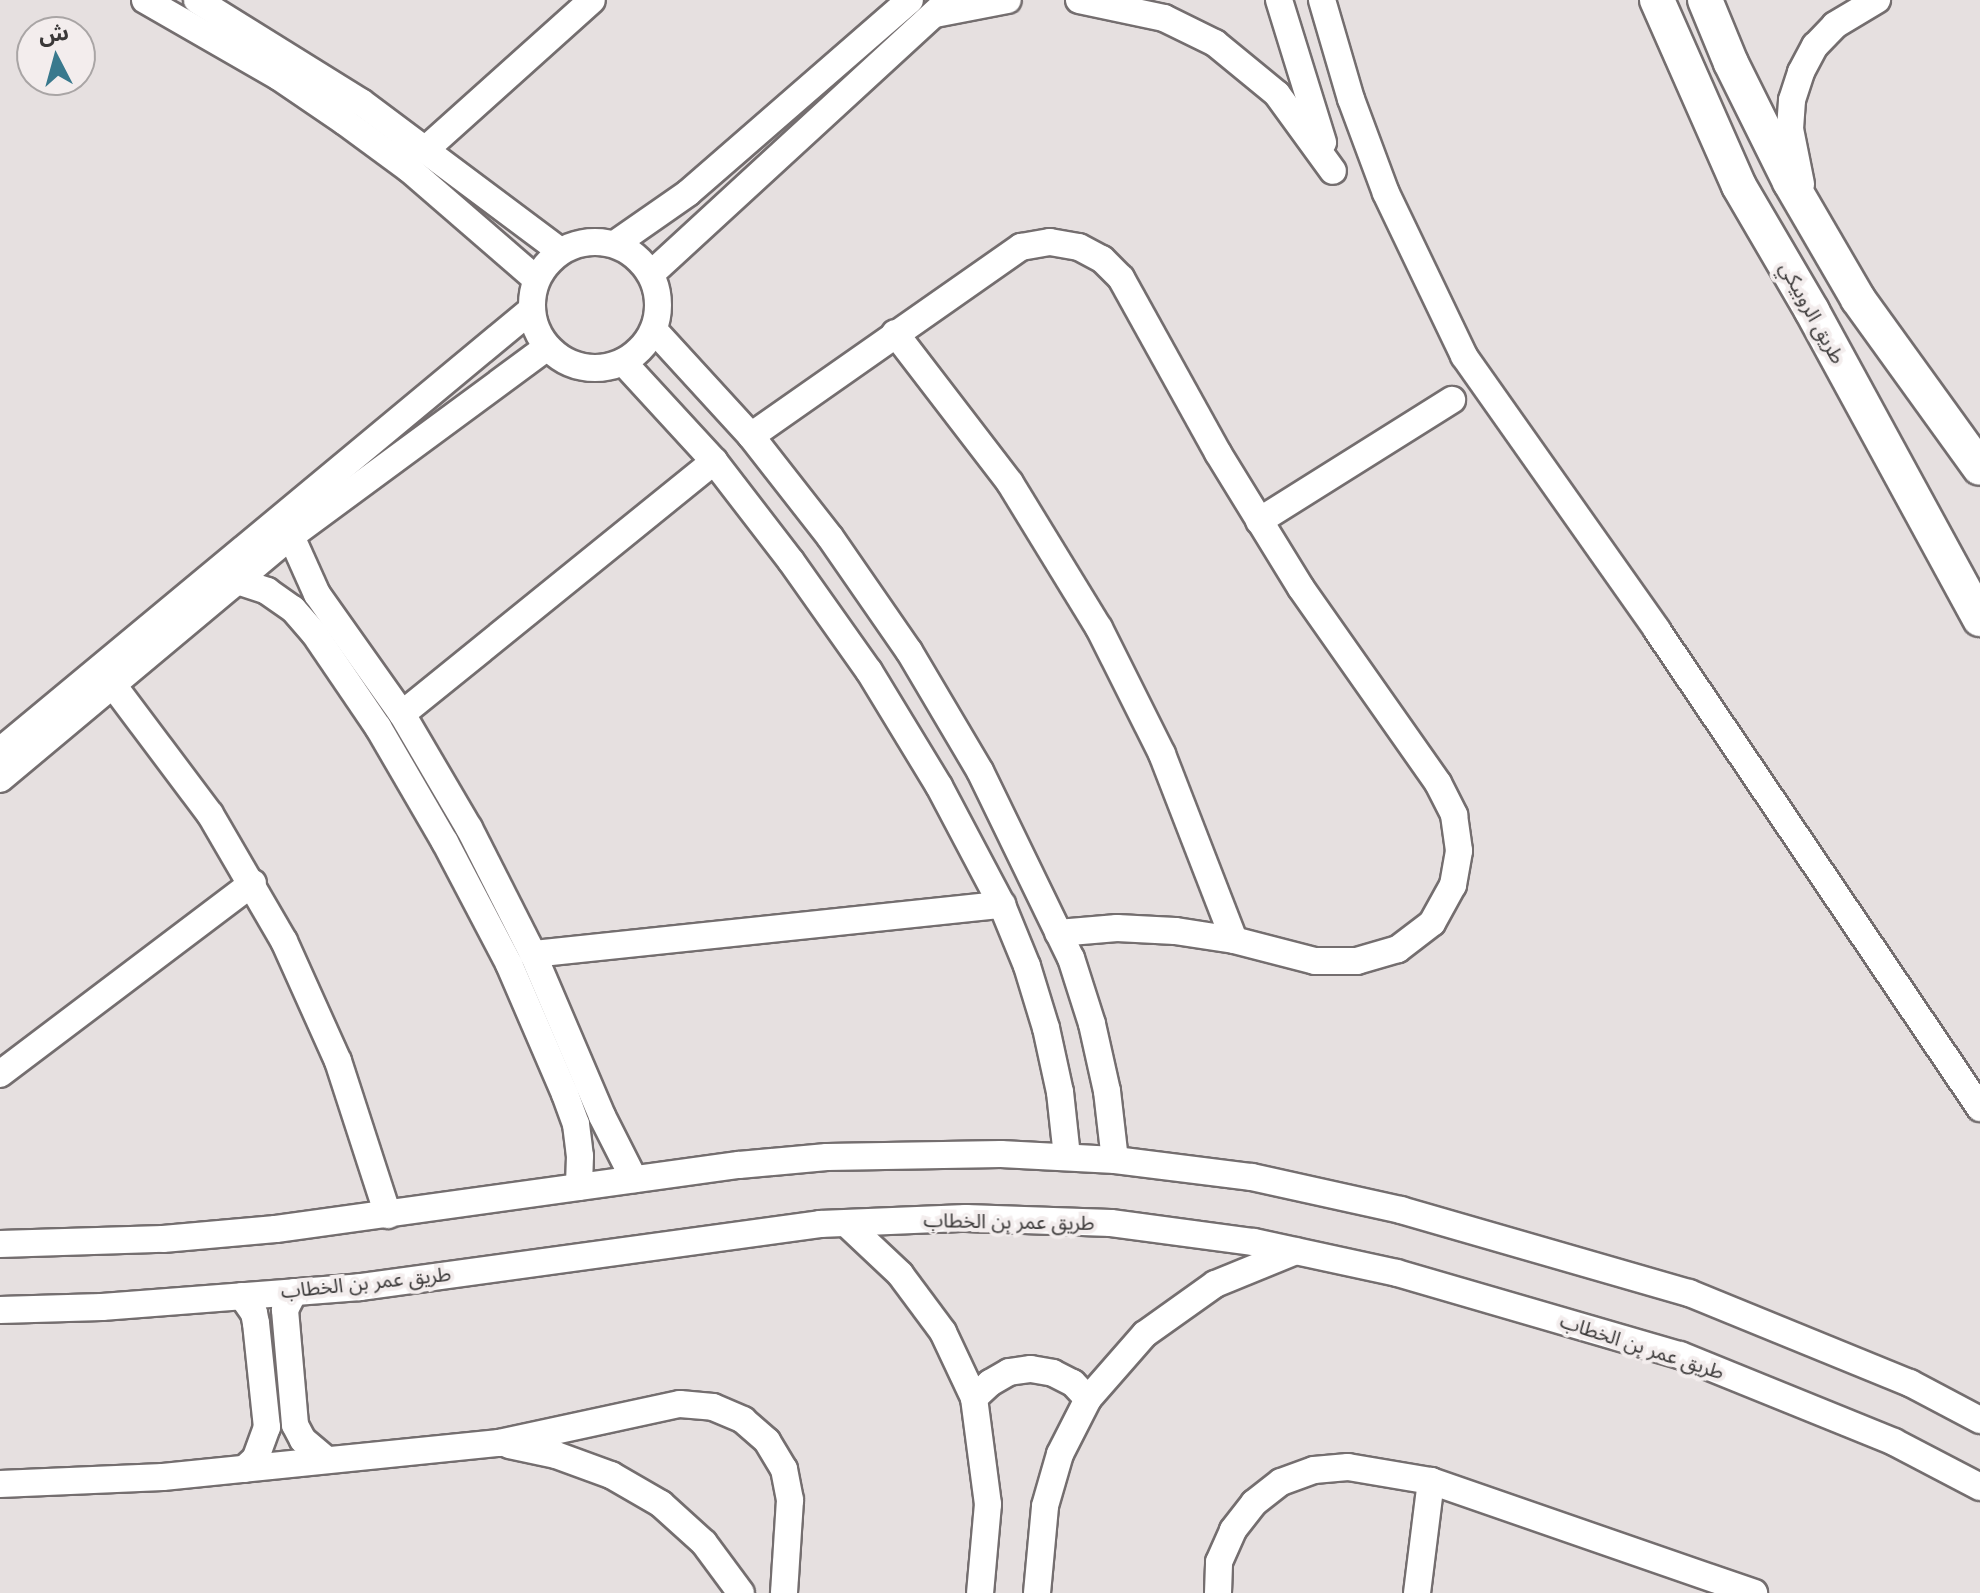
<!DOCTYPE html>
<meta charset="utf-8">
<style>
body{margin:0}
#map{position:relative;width:1980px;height:1593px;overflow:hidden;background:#e6e0e0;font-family:"DM Sans","Noto Sans Arabic",sans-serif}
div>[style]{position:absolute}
.roads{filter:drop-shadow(2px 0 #746e6f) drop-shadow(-2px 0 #746e6f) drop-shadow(0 2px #746e6f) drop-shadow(0 -2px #746e6f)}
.minor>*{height:26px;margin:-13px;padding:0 13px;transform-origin:13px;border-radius:13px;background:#fff}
.minor>.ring{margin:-13px;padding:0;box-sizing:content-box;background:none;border:26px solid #fff;border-radius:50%}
.major>*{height:34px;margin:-17px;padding:0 17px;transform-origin:17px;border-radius:17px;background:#fff}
span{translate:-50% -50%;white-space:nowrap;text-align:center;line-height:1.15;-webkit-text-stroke:8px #f3eded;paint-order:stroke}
.street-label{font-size:20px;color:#3a3838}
.north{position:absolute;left:16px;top:16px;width:80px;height:80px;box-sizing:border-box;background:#f3eded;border:2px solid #a9a5a5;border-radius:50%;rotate:354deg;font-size:22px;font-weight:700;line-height:32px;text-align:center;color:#3a3838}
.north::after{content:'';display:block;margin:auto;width:28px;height:36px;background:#39798d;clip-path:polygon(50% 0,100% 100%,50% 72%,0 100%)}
</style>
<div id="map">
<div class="roads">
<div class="minor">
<div style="left:145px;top:0;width:155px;rotate:29.9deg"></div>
<div style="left:279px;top:77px;width:80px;rotate:34.3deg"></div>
<div style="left:345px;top:122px;width:79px;rotate:36.3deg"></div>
<div style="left:409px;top:169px;width:168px;rotate:40.9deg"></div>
<div style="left:197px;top:0;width:193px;rotate:31.9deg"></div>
<div style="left:361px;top:102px;width:249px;rotate:36.8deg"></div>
<div style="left:1079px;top:0;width:87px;rotate:12deg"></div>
<div style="left:1164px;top:18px;width:57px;rotate:26.1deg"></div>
<div style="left:1215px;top:43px;width:80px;rotate:39.4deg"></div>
<div style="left:1277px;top:94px;width:95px;rotate:54deg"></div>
<div style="left:1279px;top:0;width:149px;rotate:72.8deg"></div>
<div style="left:1322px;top:0;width:103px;rotate:73.7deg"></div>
<div style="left:1351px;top:99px;width:100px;rotate:69.6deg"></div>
<div style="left:1386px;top:193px;width:181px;rotate:64.4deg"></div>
<div style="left:1464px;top:356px;width:335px;rotate:54.8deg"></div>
<div style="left:1657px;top:630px;width:577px;rotate:55.95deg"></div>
<div style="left:935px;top:14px;width:74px;rotate:-10.9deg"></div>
<div style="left:425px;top:150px;width:224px;rotate:-41.9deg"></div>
<div style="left:1801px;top:184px;width:56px;rotate:-101.3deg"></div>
<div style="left:1790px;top:129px;width:29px;rotate:-86deg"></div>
<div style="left:1792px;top:100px;width:29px;rotate:-72deg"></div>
<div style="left:1801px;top:72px;width:30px;rotate:-62deg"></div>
<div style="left:1815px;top:46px;width:29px;rotate:-46deg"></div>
<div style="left:1835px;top:25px;width:49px;rotate:-30.8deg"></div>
<div class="ring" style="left:532px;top:242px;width:100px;height:100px"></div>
<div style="left:615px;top:244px;width:89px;rotate:-34.9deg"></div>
<div style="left:688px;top:193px;width:294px;rotate:-41deg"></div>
<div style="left:651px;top:274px;width:405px;rotate:-42.6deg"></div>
<div style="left:654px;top:330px;width:144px;rotate:47.5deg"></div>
<div style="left:751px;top:436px;width:128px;rotate:52deg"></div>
<div style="left:830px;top:537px;width:139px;rotate:55.3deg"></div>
<div style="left:909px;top:651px;width:139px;rotate:59.4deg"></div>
<div style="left:980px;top:771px;width:208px;rotate:64.1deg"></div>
<div style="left:1071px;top:958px;width:69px;rotate:72.3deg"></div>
<div style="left:1092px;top:1024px;width:69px;rotate:77.4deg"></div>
<div style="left:1107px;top:1091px;width:69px;rotate:83.4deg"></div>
<div style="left:895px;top:333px;width:189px;rotate:52.5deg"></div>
<div style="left:1010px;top:483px;width:170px;rotate:58.5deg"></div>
<div style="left:1099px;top:628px;width:141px;rotate:63.4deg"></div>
<div style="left:1162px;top:754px;width:199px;rotate:68.8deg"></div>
<div style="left:623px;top:362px;width:134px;rotate:47.4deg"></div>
<div style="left:714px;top:461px;width:126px;rotate:52.4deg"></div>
<div style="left:791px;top:561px;width:135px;rotate:54.7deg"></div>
<div style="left:869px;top:671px;width:135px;rotate:58.7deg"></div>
<div style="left:939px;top:786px;width:135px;rotate:62.1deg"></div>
<div style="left:1002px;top:905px;width:66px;rotate:67.7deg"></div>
<div style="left:1027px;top:966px;width:65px;rotate:73deg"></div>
<div style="left:1046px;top:1028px;width:66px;rotate:77.7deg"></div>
<div style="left:1060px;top:1092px;width:64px;rotate:83.8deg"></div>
<div style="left:751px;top:436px;width:330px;rotate:-35deg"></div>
<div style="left:1021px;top:247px;width:29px;rotate:-10deg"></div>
<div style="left:1050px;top:242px;width:29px;rotate:10deg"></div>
<div style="left:1079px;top:247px;width:26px;rotate:28deg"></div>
<div style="left:1102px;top:259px;width:27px;rotate:45deg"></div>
<div style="left:1121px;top:278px;width:200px;rotate:61deg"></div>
<div style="left:1218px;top:453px;width:158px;rotate:58.4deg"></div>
<div style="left:1301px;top:588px;width:238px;rotate:54.9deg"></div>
<div style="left:1438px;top:783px;width:36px;rotate:63deg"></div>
<div style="left:1454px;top:815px;width:36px;rotate:82deg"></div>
<div style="left:1459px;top:851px;width:35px;rotate:100deg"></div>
<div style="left:1453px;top:885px;width:43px;rotate:118.9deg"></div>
<div style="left:1432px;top:923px;width:43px;rotate:142.6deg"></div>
<div style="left:1398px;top:949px;width:43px;rotate:163.7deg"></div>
<div style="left:1357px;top:961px;width:42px;rotate:180deg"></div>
<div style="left:1315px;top:961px;width:84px;rotate:-165.5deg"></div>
<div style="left:1234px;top:940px;width:60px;rotate:-171.3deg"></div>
<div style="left:1175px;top:931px;width:58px;rotate:-177deg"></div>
<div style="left:1117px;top:928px;width:59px;rotate:175.2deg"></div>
<div style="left:1259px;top:521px;width:228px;rotate:-32.1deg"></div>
<div style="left:291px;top:536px;width:64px;rotate:65.9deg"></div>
<div style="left:317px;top:594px;width:147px;rotate:54.7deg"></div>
<div style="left:402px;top:714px;width:132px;rotate:59.6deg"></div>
<div style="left:469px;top:828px;width:141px;rotate:63.1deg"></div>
<div style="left:533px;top:954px;width:176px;rotate:66.9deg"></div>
<div style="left:602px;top:1116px;width:71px;rotate:63.1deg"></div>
<div style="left:237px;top:581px;width:32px;rotate:18deg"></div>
<div style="left:267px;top:591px;width:32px;rotate:35deg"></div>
<div style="left:293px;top:609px;width:32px;rotate:49deg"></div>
<div style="left:314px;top:633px;width:114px;rotate:55.8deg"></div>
<div style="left:378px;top:727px;width:133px;rotate:59.8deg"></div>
<div style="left:445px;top:842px;width:138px;rotate:62.3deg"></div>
<div style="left:509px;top:964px;width:142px;rotate:66.7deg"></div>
<div style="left:565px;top:1094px;width:32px;rotate:70deg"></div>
<div style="left:576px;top:1124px;width:32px;rotate:83deg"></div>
<div style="left:580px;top:1156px;width:31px;rotate:92deg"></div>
<div style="left:113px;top:685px;width:161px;rotate:53.1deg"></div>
<div style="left:210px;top:814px;width:147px;rotate:59.8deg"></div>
<div style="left:284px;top:941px;width:132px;rotate:65.8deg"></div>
<div style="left:338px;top:1061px;width:162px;rotate:72deg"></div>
<div style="left:402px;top:714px;width:402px;rotate:-39deg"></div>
<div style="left:0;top:751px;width:690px;rotate:-39.71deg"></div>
<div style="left:0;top:779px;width:379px;rotate:-39.9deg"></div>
<div style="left:291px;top:536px;width:318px;rotate:-36.4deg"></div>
<div style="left:533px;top:954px;width:472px;rotate:-6deg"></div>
<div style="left:0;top:1074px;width:317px;rotate:-37.1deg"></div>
<div style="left:847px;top:1224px;width:73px;rotate:43.3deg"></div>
<div style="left:900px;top:1274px;width:72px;rotate:53.4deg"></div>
<div style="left:943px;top:1332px;width:73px;rotate:64.8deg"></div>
<div style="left:974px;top:1398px;width:107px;rotate:82.5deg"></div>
<div style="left:988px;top:1504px;width:89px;rotate:95.1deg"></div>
<div style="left:0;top:1244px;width:163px;rotate:-1.8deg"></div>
<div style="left:163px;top:1239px;width:113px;rotate:-5.1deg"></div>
<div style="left:276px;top:1229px;width:467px;rotate:-7.9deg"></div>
<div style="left:739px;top:1165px;width:88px;rotate:-5.2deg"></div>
<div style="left:827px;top:1157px;width:174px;rotate:-1deg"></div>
<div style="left:1001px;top:1154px;width:114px;rotate:3deg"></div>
<div style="left:1115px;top:1160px;width:138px;rotate:7.1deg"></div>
<div style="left:1252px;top:1177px;width:153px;rotate:12.5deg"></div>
<div style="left:1401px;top:1210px;width:300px;rotate:16.1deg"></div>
<div style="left:1689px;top:1293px;width:239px;rotate:22.2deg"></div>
<div style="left:1910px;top:1383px;width:79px;rotate:27.9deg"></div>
<div style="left:294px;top:1292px;width:20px;rotate:117deg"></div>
<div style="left:285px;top:1310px;width:115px;rotate:85deg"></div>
<div style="left:295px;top:1425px;width:17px;rotate:62deg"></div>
<div style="left:303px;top:1440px;width:31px;rotate:40deg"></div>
<div style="left:242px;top:1296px;width:21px;rotate:55deg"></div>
<div style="left:254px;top:1313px;width:10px;rotate:79deg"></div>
<div style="left:256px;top:1323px;width:105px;rotate:84deg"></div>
<div style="left:267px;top:1427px;width:33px;rotate:110deg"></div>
<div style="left:256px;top:1458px;width:16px;rotate:137deg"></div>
<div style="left:0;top:1310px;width:102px;rotate:-1.7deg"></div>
<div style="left:102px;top:1307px;width:259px;rotate:-4.4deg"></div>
<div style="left:360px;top:1287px;width:464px;rotate:-7.8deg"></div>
<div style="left:820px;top:1224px;width:146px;rotate:-2.4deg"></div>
<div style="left:966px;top:1218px;width:145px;rotate:2deg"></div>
<div style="left:1111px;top:1223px;width:144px;rotate:7.6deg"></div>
<div style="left:1254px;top:1242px;width:146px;rotate:12.2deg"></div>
<div style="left:1397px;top:1273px;width:295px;rotate:16.2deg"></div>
<div style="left:1680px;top:1355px;width:231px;rotate:22.1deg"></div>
<div style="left:1894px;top:1442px;width:97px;rotate:27.6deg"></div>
<div style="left:974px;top:1398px;width:22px;rotate:-43deg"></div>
<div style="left:990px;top:1383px;width:22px;rotate:-30deg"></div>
<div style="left:1009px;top:1372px;width:22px;rotate:-8deg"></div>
<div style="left:1031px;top:1369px;width:22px;rotate:10deg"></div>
<div style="left:1053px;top:1373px;width:22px;rotate:27deg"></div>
<div style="left:1073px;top:1383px;width:22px;rotate:47deg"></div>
<div style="left:509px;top:1445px;width:48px;rotate:12deg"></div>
<div style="left:556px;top:1455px;width:59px;rotate:20deg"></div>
<div style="left:611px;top:1475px;width:58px;rotate:30.1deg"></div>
<div style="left:661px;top:1504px;width:58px;rotate:42.2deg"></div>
<div style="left:704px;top:1543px;width:62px;rotate:53.5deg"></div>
<div style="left:0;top:1484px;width:163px;rotate:-2.5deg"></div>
<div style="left:163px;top:1477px;width:338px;rotate:-5.8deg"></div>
<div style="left:499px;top:1443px;width:185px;rotate:-12.2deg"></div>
<div style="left:680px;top:1404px;width:33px;rotate:5deg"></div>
<div style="left:713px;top:1407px;width:33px;rotate:23deg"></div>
<div style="left:743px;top:1420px;width:32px;rotate:41deg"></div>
<div style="left:767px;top:1441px;width:33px;rotate:59deg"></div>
<div style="left:784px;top:1469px;width:32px;rotate:79deg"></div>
<div style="left:790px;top:1500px;width:93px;rotate:93.7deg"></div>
<div style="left:1037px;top:1593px;width:87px;rotate:-84.7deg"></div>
<div style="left:1045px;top:1506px;width:54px;rotate:-73.9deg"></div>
<div style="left:1060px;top:1454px;width:62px;rotate:-63deg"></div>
<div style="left:1088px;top:1399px;width:86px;rotate:-48.8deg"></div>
<div style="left:1145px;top:1334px;width:86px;rotate:-35.5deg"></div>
<div style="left:1215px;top:1284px;width:87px;rotate:-22.2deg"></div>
<div style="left:1218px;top:1593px;width:31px;rotate:-88deg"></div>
<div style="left:1219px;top:1562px;width:35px;rotate:-66deg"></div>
<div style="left:1233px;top:1530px;width:34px;rotate:-52deg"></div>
<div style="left:1254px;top:1503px;width:34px;rotate:-38deg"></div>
<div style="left:1281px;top:1482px;width:35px;rotate:-20deg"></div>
<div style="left:1314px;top:1470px;width:34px;rotate:-5deg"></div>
<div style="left:1348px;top:1467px;width:84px;rotate:9.6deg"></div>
<div style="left:1431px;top:1481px;width:342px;rotate:19.1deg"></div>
<div style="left:1417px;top:1593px;width:113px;rotate:-82.9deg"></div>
</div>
<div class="major">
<div style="left:1657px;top:0;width:203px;rotate:66.2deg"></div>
<div style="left:1739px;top:186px;width:145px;rotate:59.7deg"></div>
<div style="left:1812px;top:311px;width:351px;rotate:61.4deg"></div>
<div style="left:1705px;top:0;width:68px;rotate:67.6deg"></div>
<div style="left:1731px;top:63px;width:133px;rotate:63.6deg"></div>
<div style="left:1790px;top:182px;width:135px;rotate:59.8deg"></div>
<div style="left:1858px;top:299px;width:208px;rotate:54.2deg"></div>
</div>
</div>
<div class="street-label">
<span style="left:1812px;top:313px;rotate:61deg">طريق الروبيكي</span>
<span style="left:1009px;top:1222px;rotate:1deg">طريق عمر بن الخطاب</span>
<span style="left:366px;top:1283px;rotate:-6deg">طريق عمر بن الخطاب</span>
<span style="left:1642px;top:1347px;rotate:18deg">طريق عمر بن الخطاب</span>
</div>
<div class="north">ش</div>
</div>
